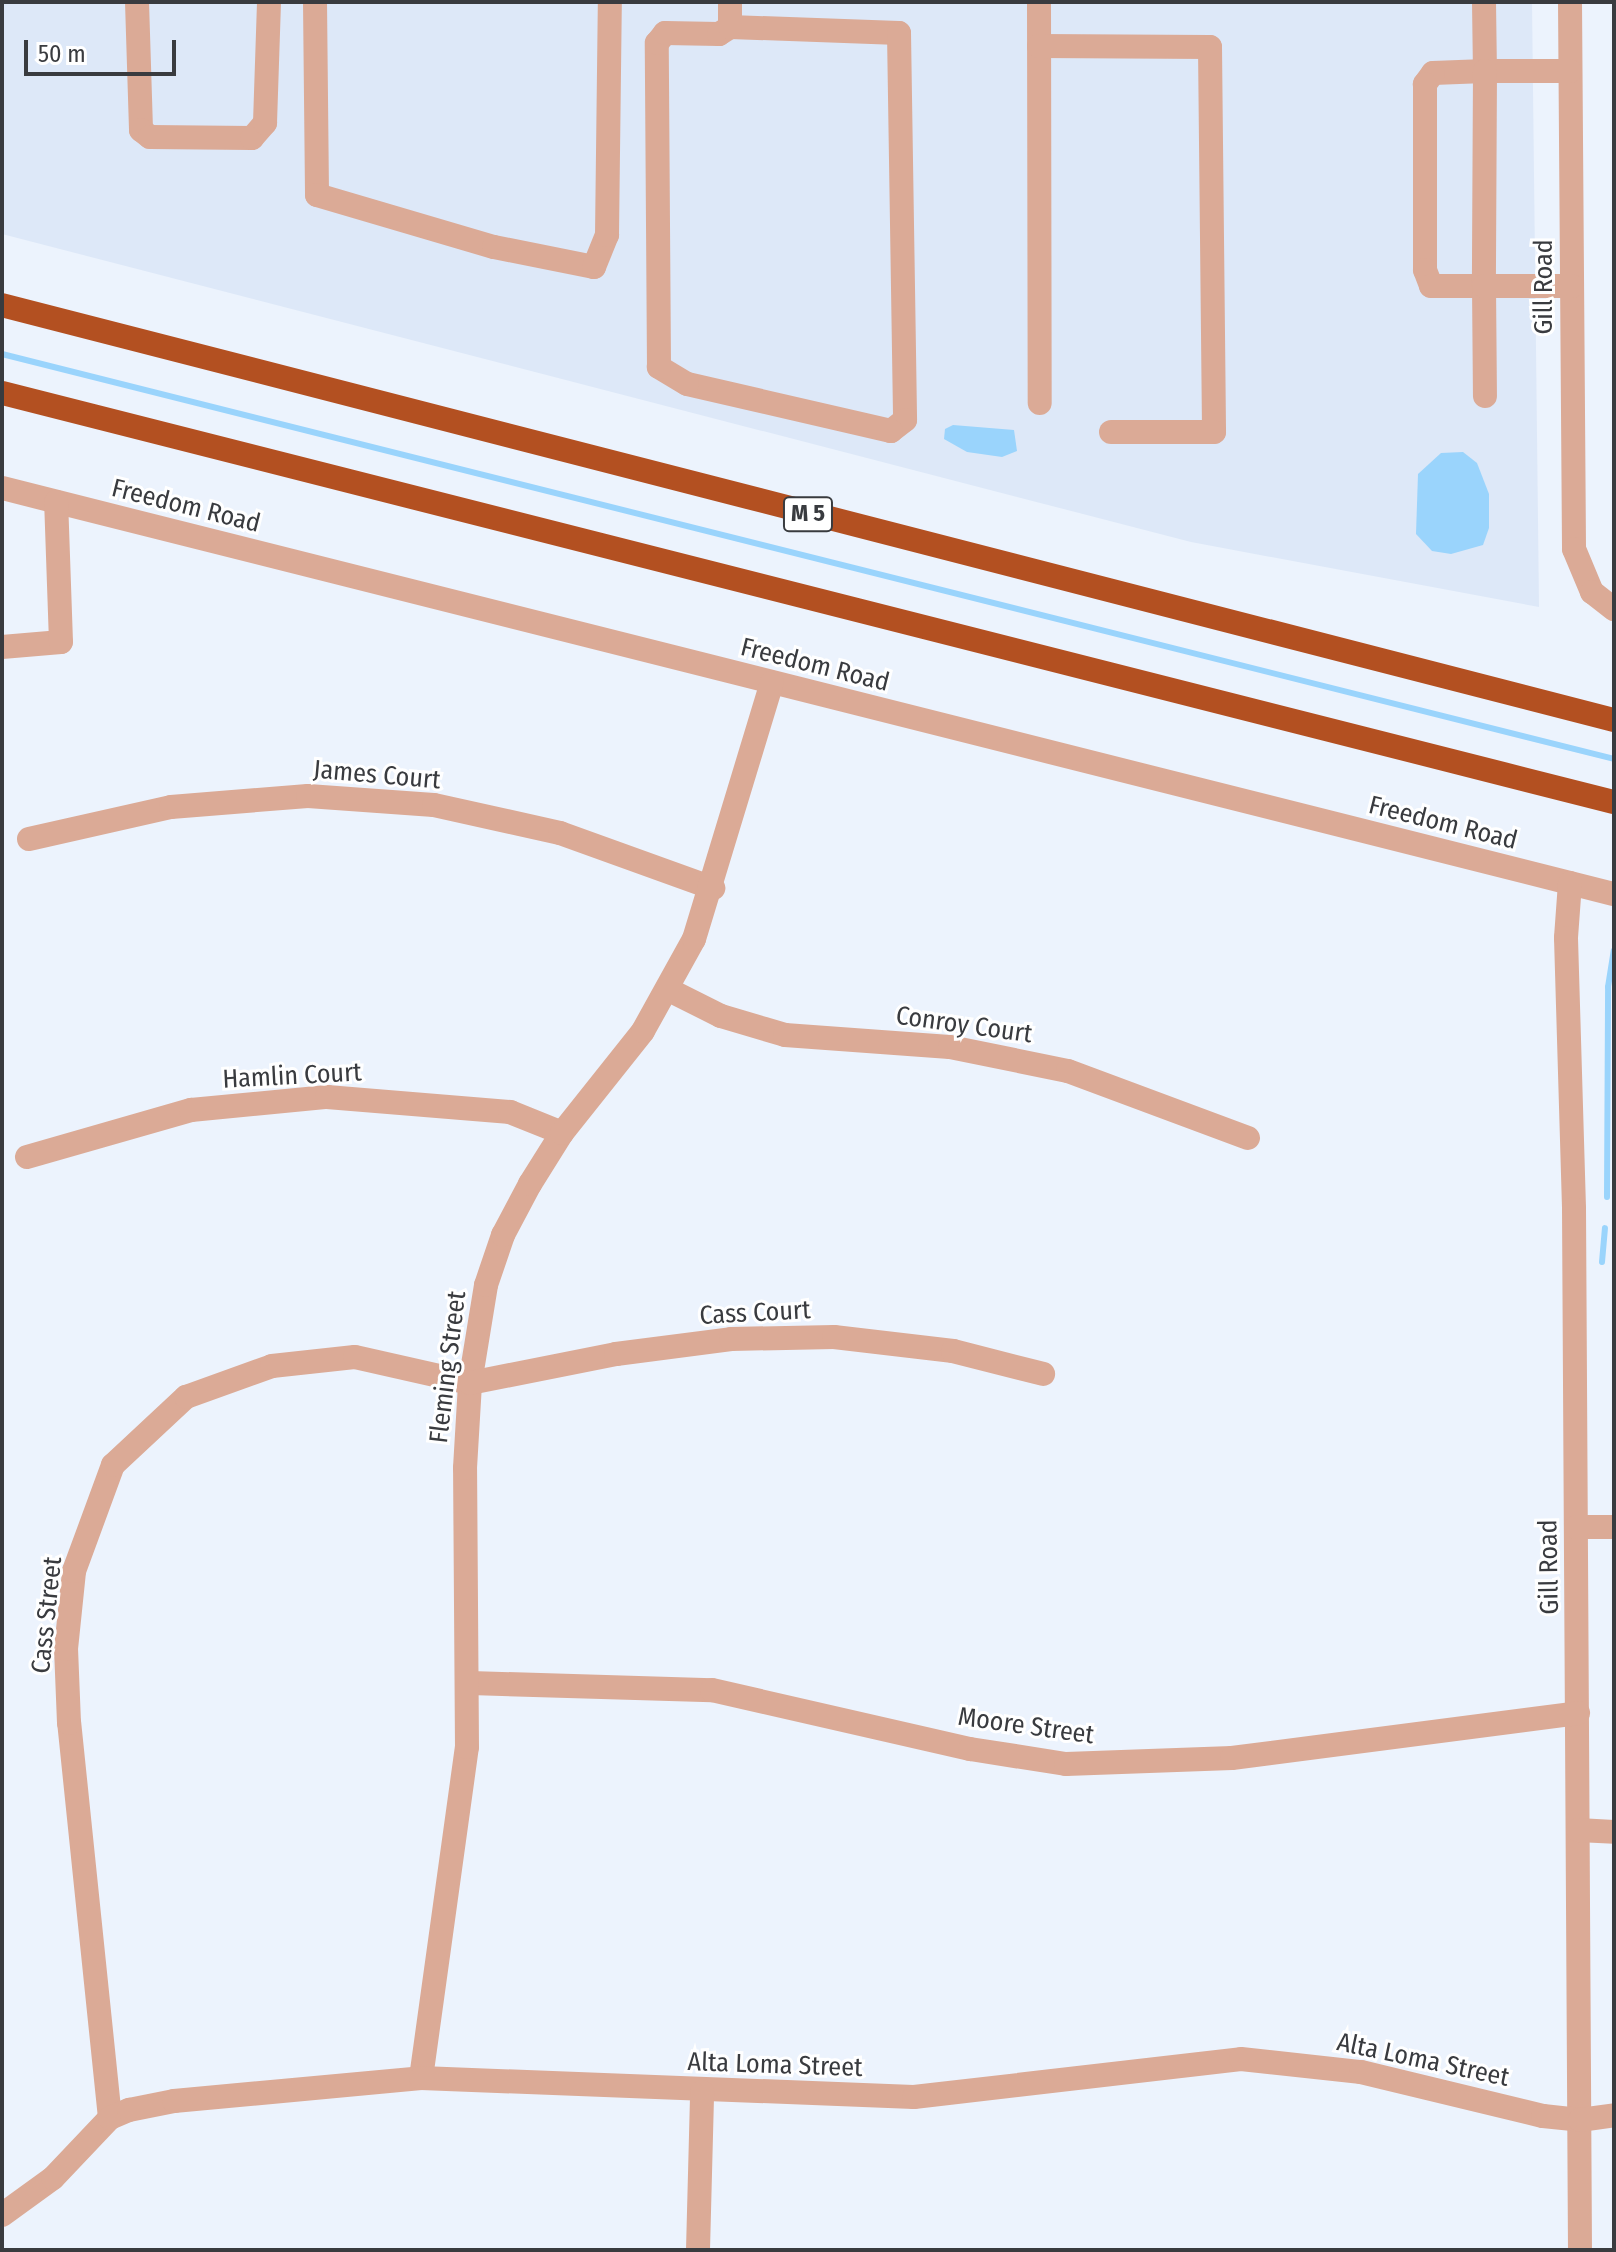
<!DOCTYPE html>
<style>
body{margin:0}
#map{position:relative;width:1616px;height:2252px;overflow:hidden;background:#ecf3fd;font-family:"Fira Sans Condensed",sans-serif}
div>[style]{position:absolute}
.built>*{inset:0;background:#dde8f8}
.water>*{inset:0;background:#9ad4fc}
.stream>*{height:6px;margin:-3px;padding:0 3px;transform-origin:3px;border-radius:3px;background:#9ad4fc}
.minor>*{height:24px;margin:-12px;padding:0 12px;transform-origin:12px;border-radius:12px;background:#dbaa96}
.highway>*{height:24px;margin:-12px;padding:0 12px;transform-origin:12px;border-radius:12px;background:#b35021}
span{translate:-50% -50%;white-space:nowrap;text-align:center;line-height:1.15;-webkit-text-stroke:6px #fff;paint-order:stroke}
.shield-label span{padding:2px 6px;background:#fff;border:2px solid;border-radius:6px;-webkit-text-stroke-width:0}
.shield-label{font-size:24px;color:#393b3f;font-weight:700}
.street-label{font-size:26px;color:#393b3f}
.frame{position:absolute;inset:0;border:4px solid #393b3f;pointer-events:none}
.scale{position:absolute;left:24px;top:40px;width:152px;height:36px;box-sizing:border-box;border:4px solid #393b3f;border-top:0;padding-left:10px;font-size:24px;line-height:28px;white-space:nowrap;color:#393b3f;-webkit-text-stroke:6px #fff;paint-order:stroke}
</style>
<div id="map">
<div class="built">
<div style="clip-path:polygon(2px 2px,1532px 2px,1539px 607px,1191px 542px,2px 234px)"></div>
</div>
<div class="water">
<div style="clip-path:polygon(953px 425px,1014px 430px,1017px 451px,1002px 457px,967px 452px,944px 439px,945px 429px)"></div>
<div style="clip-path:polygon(1463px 452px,1477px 463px,1489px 494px,1489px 528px,1483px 545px,1451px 554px,1432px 551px,1416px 534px,1418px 474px,1441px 453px)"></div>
</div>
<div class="stream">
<div style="left:2px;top:354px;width:1662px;rotate:14.1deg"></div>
<div style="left:1607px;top:1197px;width:210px;rotate:-89.7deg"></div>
<div style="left:1608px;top:987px;width:37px;rotate:-81deg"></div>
<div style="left:1602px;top:1262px;width:34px;rotate:-85deg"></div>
</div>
<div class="minor">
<div style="left:137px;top:2px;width:128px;rotate:88.2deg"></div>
<div style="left:141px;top:130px;width:11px;rotate:38deg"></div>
<div style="left:150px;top:137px;width:102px;rotate:0.6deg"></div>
<div style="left:252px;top:138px;width:20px;rotate:-49deg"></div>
<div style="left:265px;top:123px;width:121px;rotate:-88.1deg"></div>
<div style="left:315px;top:2px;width:193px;rotate:89.4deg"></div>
<div style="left:317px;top:195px;width:184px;rotate:16.4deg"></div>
<div style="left:494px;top:247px;width:102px;rotate:11.3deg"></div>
<div style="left:594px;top:267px;width:35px;rotate:-68deg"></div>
<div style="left:607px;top:235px;width:233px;rotate:-89.3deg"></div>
<div style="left:1039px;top:2px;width:401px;rotate:89.9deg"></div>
<div style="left:1484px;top:2px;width:69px;rotate:89.2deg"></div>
<div style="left:1485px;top:71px;width:52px;rotate:177.8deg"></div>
<div style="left:1433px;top:73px;width:14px;rotate:126deg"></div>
<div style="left:1425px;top:84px;width:186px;rotate:90deg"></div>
<div style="left:1425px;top:270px;width:17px;rotate:69deg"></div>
<div style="left:1431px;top:286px;width:53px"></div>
<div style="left:1484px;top:286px;width:110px;rotate:89.5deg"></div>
<div style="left:1570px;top:2px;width:547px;rotate:89.58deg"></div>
<div style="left:1574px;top:549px;width:47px;rotate:67.3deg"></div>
<div style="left:1592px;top:592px;width:28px;rotate:38deg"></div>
<div style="left:730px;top:27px;width:169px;rotate:2deg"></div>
<div style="left:899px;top:33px;width:387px;rotate:89.1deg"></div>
<div style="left:905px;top:420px;width:18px;rotate:142deg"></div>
<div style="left:891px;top:431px;width:209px;rotate:-167deg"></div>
<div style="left:687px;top:384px;width:33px;rotate:-149deg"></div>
<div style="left:659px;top:367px;width:324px;rotate:-90.4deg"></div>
<div style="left:657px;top:43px;width:13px;rotate:-51deg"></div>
<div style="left:665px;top:33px;width:54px;rotate:1.1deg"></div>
<div style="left:719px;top:34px;width:13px;rotate:-32deg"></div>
<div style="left:730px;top:27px;width:25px;rotate:-90deg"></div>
<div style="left:1039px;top:46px;width:171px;rotate:0.3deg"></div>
<div style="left:1210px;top:47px;width:385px;rotate:89.4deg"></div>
<div style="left:1214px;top:432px;width:103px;rotate:180deg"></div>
<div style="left:1570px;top:71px;width:85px;rotate:180deg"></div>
<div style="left:1485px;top:71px;width:215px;rotate:90.3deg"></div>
<div style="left:1484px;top:286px;width:88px"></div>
<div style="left:2px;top:488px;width:1662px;rotate:14.14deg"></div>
<div style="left:2px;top:647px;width:59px;rotate:-4.8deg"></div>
<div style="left:61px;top:642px;width:140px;rotate:-92deg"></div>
<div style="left:29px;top:839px;width:146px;rotate:-12.7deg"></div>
<div style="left:171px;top:807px;width:137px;rotate:-4.6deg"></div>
<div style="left:308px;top:796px;width:126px;rotate:4.1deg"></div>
<div style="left:434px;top:805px;width:129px;rotate:12.5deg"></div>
<div style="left:560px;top:833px;width:163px;rotate:19.8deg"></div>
<div style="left:1570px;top:883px;width:55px;rotate:94.2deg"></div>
<div style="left:1566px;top:938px;width:271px;rotate:88.3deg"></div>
<div style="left:1574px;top:1209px;width:1041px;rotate:89.67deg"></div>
<div style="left:669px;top:990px;width:58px;rotate:26.6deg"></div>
<div style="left:721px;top:1016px;width:67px;rotate:16.5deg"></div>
<div style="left:785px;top:1035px;width:165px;rotate:4.2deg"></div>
<div style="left:950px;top:1047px;width:120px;rotate:11.5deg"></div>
<div style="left:1068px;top:1071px;width:192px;rotate:20.4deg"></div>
<div style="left:27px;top:1157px;width:171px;rotate:-16deg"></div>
<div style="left:191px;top:1110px;width:137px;rotate:-5.5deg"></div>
<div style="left:327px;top:1097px;width:184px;rotate:4.7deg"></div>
<div style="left:510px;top:1112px;width:56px;rotate:22deg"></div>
<div style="left:1576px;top:1527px;width:38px"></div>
<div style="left:470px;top:1683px;width:242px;rotate:1.7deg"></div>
<div style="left:712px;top:1690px;width:265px;rotate:12.9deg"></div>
<div style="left:970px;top:1749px;width:97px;rotate:8.9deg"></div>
<div style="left:1066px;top:1764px;width:166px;rotate:-2.1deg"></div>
<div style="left:1232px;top:1758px;width:349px;rotate:-7.4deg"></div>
<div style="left:1578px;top:1830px;width:36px;rotate:3deg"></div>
<div style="left:421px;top:2078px;width:334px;rotate:-82.1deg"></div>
<div style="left:467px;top:1747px;width:279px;rotate:-90.4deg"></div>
<div style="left:465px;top:1468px;width:85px;rotate:-86.6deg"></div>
<div style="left:470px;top:1383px;width:99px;rotate:-80.7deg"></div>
<div style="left:486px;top:1285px;width:53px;rotate:-71.2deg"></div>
<div style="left:503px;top:1235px;width:58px;rotate:-62.1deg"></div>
<div style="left:530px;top:1184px;width:60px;rotate:-57.9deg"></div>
<div style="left:562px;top:1133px;width:130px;rotate:-51.5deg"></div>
<div style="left:643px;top:1031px;width:105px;rotate:-61deg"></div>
<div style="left:694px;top:939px;width:268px;rotate:-73.1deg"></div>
<div style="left:110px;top:2118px;width:397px;rotate:-95.9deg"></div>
<div style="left:69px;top:1723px;width:74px;rotate:-92.3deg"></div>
<div style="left:66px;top:1649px;width:78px;rotate:-84.1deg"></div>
<div style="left:74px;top:1571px;width:113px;rotate:-69.8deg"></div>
<div style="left:113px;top:1465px;width:100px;rotate:-43deg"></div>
<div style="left:186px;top:1397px;width:91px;rotate:-19.8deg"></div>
<div style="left:272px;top:1366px;width:83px;rotate:-6.2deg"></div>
<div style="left:355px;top:1357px;width:118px;rotate:12.7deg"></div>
<div style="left:470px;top:1383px;width:149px;rotate:-11.2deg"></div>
<div style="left:616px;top:1354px;width:116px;rotate:-7.4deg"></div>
<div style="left:731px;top:1339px;width:103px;rotate:-1.1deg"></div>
<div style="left:834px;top:1337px;width:120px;rotate:6.7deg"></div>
<div style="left:953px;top:1351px;width:93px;rotate:14.3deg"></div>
<div style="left:2px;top:2215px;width:63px;rotate:-36deg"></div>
<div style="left:53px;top:2178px;width:83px;rotate:-46.5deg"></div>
<div style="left:110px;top:2118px;width:21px;rotate:-23deg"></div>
<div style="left:129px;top:2110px;width:46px;rotate:-11.3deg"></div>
<div style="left:174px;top:2101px;width:248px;rotate:-5.3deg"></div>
<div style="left:421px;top:2078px;width:493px;rotate:2.2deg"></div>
<div style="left:914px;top:2097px;width:329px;rotate:-6.6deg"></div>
<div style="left:1241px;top:2059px;width:121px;rotate:6.2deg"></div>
<div style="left:1361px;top:2072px;width:187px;rotate:13.6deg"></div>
<div style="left:1543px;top:2116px;width:37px;rotate:6deg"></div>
<div style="left:1580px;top:2120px;width:34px;rotate:-8deg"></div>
<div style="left:698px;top:2250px;width:158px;rotate:-88.5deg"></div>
</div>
<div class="highway">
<div style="left:2px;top:305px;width:1665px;rotate:14.44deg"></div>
<div style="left:2px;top:393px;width:1663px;rotate:14.24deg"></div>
</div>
<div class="shield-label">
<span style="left:808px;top:514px">M 5</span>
</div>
<div class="street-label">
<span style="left:1544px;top:287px;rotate:-90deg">Gill Road</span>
<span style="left:186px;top:506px;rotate:14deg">Freedom Road</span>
<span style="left:815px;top:665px;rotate:14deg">Freedom Road</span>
<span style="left:377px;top:775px;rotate:5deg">James Court</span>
<span style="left:1443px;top:823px;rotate:14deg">Freedom Road</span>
<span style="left:964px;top:1025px;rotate:8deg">Conroy Court</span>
<span style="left:292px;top:1076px;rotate:-3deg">Hamlin Court</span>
<span style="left:755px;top:1313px;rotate:-3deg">Cass Court</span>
<span style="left:448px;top:1367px;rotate:-83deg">Fleming Street</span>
<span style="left:1549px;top:1567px;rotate:-91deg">Gill Road</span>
<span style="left:47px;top:1615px;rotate:-84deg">Cass Street</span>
<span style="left:1026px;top:1726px;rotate:8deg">Moore Street</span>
<span style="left:1423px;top:2060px;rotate:12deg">Alta Loma Street</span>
<span style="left:775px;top:2065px;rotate:2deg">Alta Loma Street</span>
</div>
<div class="frame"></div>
<div class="scale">50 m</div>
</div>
